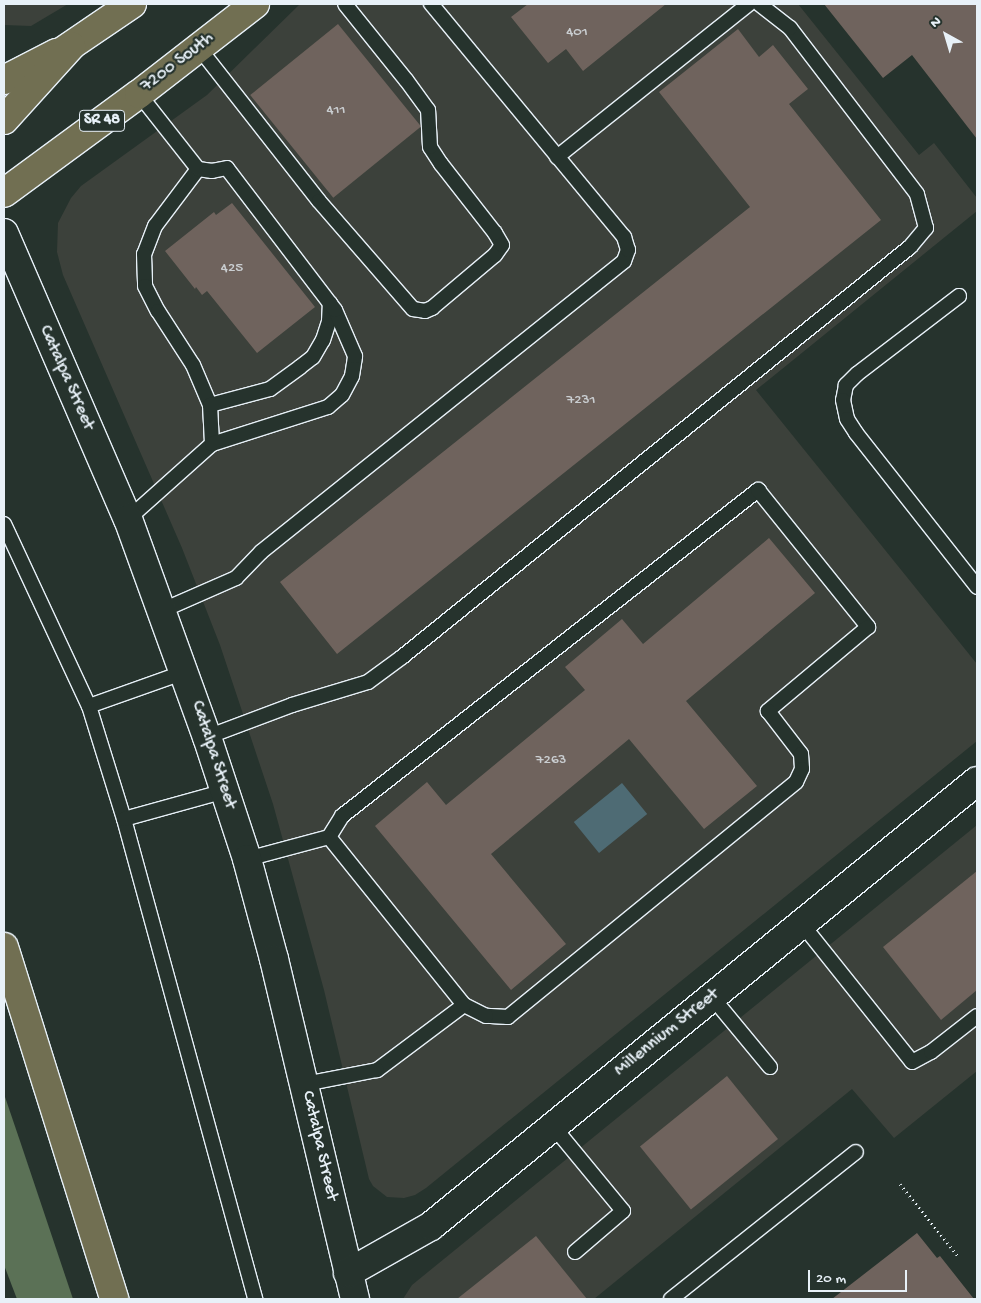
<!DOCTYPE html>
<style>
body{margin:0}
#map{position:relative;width:981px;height:1303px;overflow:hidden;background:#26332d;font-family:"Gochi Hand",sans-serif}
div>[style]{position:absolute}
.built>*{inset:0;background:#3c413b}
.green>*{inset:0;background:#5b7156}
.water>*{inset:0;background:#4e6b74;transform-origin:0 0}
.building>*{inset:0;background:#6f635d;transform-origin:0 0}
.path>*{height:3px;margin-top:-1.5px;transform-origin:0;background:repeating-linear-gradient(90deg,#e8f1f8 0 1px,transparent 0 5px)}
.roads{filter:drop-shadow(1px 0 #e8f1f8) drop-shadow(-1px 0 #e8f1f8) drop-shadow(0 1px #e8f1f8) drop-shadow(0 -1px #e8f1f8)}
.lane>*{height:14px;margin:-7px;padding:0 7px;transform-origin:7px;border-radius:7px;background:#26332d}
.secondary>*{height:28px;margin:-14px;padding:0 14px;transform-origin:14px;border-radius:14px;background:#26332d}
.primary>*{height:28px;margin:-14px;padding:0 14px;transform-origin:14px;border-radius:14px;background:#716f52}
.highway>*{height:28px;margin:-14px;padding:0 14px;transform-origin:14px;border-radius:14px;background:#716f52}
span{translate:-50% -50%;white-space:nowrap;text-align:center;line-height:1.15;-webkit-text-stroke:4.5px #26332d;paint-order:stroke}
.number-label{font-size:15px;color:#caced1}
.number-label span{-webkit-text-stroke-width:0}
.shield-label span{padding:1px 4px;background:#26332d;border:1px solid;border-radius:4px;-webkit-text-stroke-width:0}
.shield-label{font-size:16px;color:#e8f1f8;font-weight:700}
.street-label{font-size:18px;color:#e8f1f8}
.frame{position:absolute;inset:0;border:5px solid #e8f1f8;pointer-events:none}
.north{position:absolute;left:921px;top:10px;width:50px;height:50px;-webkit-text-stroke:4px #26332d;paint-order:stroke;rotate:321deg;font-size:14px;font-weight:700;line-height:20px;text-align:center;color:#e8f1f8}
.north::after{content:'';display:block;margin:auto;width:18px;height:22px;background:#e8f1f8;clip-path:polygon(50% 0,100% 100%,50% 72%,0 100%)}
.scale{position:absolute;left:808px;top:1270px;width:99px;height:22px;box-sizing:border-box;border:2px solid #e8f1f8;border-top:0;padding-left:6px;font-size:15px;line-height:18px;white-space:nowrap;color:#e8f1f8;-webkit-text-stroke:4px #26332d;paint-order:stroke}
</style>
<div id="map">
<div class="built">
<div style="clip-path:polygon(4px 4px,68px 4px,31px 26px,4px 25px)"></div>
<div style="clip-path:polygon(300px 4px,798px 4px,919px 155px,934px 143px,977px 198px,977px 211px,756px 390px,977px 664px,977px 741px,426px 1188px,415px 1195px,404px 1198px,387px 1197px,373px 1186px,369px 1179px,324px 990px,273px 804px,220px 645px,182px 548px,63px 275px,57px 252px,58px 223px,71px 198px,81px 186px,207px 95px)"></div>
<div style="clip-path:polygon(977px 825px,977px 1071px,894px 1138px,852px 1089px,594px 1299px,403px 1299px,412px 1285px)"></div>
</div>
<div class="green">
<div style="clip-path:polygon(4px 1094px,21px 1144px,73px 1299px,17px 1299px,4px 1265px)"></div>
</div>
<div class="water">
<div style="left:622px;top:783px;width:40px;height:62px;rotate:51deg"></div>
</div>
<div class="building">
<div style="clip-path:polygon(528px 4px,666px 4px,583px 71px,566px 49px,548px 63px,511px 17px)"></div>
<div style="clip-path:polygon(824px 4px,977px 4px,977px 139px,912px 55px,883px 78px)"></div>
<div style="left:338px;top:24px;width:132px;height:113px;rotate:51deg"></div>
<div style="clip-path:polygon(738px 29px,759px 57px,773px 45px,808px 89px,789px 104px,881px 220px,337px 654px,280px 582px,750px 207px,659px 92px)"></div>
<div style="clip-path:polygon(232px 203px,315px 307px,257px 353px,207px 291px,202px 295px,196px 287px,195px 289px,165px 251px,214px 212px,216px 215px)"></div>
<div style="clip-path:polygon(769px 538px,815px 593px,686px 701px,757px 786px,704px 829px,629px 739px,491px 854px,566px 944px,511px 990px,375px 826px,427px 782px,446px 805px,585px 690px,565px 667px,622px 619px,643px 644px)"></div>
<div style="clip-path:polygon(977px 871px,977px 990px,941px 1020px,883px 947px)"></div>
<div style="left:727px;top:1076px;width:81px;height:112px;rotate:51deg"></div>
<div style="clip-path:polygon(917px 1233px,937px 1258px,940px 1256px,974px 1299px,832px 1299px)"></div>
<div style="clip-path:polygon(536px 1236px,587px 1299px,457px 1299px)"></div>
</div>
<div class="path">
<div style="left:900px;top:1184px;width:92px;rotate:51.1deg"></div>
</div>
<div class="roads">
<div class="lane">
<div style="left:199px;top:48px;width:194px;rotate:51.9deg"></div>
<div style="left:319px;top:201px;width:143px;rotate:49deg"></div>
<div style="left:413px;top:309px;width:12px;rotate:9deg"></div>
<div style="left:425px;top:311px;width:8px;rotate:-23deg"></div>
<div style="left:432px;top:308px;width:82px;rotate:-40.1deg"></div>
<div style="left:495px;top:255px;width:12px;rotate:-55deg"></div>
<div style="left:502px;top:245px;width:14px;rotate:-120deg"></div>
<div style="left:495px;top:233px;width:88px;rotate:-128deg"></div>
<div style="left:441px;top:164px;width:20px;rotate:-123deg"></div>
<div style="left:430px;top:147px;width:37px;rotate:-93deg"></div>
<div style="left:428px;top:110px;width:37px;rotate:-126deg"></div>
<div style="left:406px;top:80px;width:97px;rotate:-128.8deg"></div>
<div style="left:557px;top:157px;width:246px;rotate:-38.6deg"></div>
<div style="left:198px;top:169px;width:71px;rotate:127deg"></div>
<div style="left:155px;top:226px;width:30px;rotate:111deg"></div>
<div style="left:144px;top:254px;width:32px;rotate:88deg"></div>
<div style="left:145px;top:286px;width:28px;rotate:63deg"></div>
<div style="left:158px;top:311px;width:64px;rotate:57.1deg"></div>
<div style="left:193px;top:365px;width:43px;rotate:67deg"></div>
<div style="left:210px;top:405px;width:39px;rotate:87deg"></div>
<div style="left:959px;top:296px;width:128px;rotate:142.6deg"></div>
<div style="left:857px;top:374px;width:16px;rotate:135deg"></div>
<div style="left:846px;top:385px;width:15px;rotate:101deg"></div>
<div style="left:843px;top:400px;width:19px;rotate:78deg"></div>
<div style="left:847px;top:419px;width:17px;rotate:57deg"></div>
<div style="left:856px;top:433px;width:196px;rotate:51.8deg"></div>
<div style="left:210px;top:405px;width:62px;rotate:-14.9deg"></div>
<div style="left:270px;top:389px;width:37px;rotate:-36deg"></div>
<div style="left:300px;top:367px;width:16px;rotate:-38deg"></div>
<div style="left:313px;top:357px;width:20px;rotate:-60deg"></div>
<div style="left:323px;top:340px;width:20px;rotate:-72deg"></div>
<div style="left:329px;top:321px;width:18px;rotate:-87deg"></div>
<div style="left:128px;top:519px;width:113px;rotate:-41.8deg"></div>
<div style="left:212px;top:444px;width:122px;rotate:-17.7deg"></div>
<div style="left:328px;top:407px;width:18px;rotate:-41deg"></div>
<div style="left:342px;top:395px;width:21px;rotate:-62deg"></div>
<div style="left:352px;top:376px;width:20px;rotate:-81deg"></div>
<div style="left:355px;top:356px;width:50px;rotate:-113.5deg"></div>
<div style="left:335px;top:310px;width:178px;rotate:-127.3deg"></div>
<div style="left:227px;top:168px;width:15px;rotate:169deg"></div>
<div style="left:212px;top:171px;width:14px;rotate:-172deg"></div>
<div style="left:198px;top:169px;width:95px;rotate:-128.2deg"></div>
<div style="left:4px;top:524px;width:201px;rotate:65deg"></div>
<div style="left:89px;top:706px;width:118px;rotate:72.8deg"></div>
<div style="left:124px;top:819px;width:498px;rotate:74.7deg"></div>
<div style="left:163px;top:610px;width:80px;rotate:-23.7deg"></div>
<div style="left:236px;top:578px;width:36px;rotate:-46deg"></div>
<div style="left:261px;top:552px;width:465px;rotate:-38.7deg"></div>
<div style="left:624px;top:261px;width:12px;rotate:-70deg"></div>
<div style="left:628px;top:250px;width:14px;rotate:-107deg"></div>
<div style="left:624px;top:237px;width:303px;rotate:-129.6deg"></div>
<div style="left:89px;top:706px;width:102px;rotate:-19.5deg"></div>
<div style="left:207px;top:737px;width:91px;rotate:-20.6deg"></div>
<div style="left:292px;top:705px;width:79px;rotate:-16.8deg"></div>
<div style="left:368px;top:682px;width:42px;rotate:-36.3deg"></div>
<div style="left:402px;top:657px;width:653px;rotate:-38.91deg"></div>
<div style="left:910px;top:247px;width:25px;rotate:-50deg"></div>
<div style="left:926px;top:228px;width:35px;rotate:-105deg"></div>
<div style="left:917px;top:194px;width:209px;rotate:-127.4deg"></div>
<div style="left:790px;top:28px;width:39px;rotate:-142deg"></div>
<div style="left:124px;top:819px;width:105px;rotate:-15.5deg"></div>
<div style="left:329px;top:837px;width:25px;rotate:-58deg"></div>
<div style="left:342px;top:816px;width:529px;rotate:-38.08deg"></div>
<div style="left:758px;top:490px;width:176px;rotate:51.2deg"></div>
<div style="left:868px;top:627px;width:131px;rotate:140deg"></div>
<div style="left:768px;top:711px;width:54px;rotate:52.5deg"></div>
<div style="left:801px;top:754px;width:15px;rotate:86deg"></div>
<div style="left:802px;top:769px;width:14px;rotate:115deg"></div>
<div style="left:796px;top:782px;width:372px;rotate:140.8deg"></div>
<div style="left:508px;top:1017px;width:22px;rotate:-177deg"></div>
<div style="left:486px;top:1016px;width:25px;rotate:-153deg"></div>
<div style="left:247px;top:859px;width:85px;rotate:-15deg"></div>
<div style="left:329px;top:837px;width:216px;rotate:51.2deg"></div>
<div style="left:464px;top:1005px;width:109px;rotate:143.2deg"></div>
<div style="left:377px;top:1070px;width:73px;rotate:169deg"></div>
<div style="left:802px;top:924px;width:176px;rotate:51.4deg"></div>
<div style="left:912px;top:1062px;width:21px;rotate:-28deg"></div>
<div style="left:931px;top:1052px;width:58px;rotate:-38deg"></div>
<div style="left:712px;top:997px;width:91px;rotate:50.4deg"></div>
<div style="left:553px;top:1126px;width:110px;rotate:50.5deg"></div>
<div style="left:623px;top:1211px;width:63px;rotate:139.5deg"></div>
<div style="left:671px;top:1299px;width:236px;rotate:-38.5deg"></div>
</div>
<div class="secondary">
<div style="left:4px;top:233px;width:312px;rotate:66.6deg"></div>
<div style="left:128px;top:519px;width:232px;rotate:70.1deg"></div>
<div style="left:207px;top:737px;width:128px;rotate:71.8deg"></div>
<div style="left:247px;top:859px;width:104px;rotate:74.9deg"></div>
<div style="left:274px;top:959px;width:350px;rotate:76.6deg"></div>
<div style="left:348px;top:1273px;width:95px;rotate:-29.5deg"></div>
<div style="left:431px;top:1226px;width:704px;rotate:-39.18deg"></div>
</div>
<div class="primary">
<div style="left:51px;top:59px;width:98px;rotate:-34.2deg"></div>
<div style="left:4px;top:193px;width:167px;rotate:-36.3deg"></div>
<div style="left:139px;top:94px;width:147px;rotate:-37.8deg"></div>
</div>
<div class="highway">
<div style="left:4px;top:80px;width:59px;rotate:-27.4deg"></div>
<div style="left:4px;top:120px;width:100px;rotate:-47.8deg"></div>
<div style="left:4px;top:947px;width:369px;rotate:72.6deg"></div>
</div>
</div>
<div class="number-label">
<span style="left:577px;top:33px">401</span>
<span style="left:336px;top:111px">411</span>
<span style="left:232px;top:269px">425</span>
<span style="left:581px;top:401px">7231</span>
<span style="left:551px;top:761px">7263</span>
</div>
<div class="shield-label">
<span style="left:102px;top:121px">SR 48</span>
</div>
<div class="street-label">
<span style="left:178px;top:63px;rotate:-38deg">7200 South</span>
<span style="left:66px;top:378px;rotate:66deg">Catalpa Street</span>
<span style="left:213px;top:755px;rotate:72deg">Catalpa Street</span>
<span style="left:667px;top:1033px;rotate:-39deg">Millennium Street</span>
<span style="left:319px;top:1146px;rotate:77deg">Catalpa Street</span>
</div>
<div class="frame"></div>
<div class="north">N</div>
<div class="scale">20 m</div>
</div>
